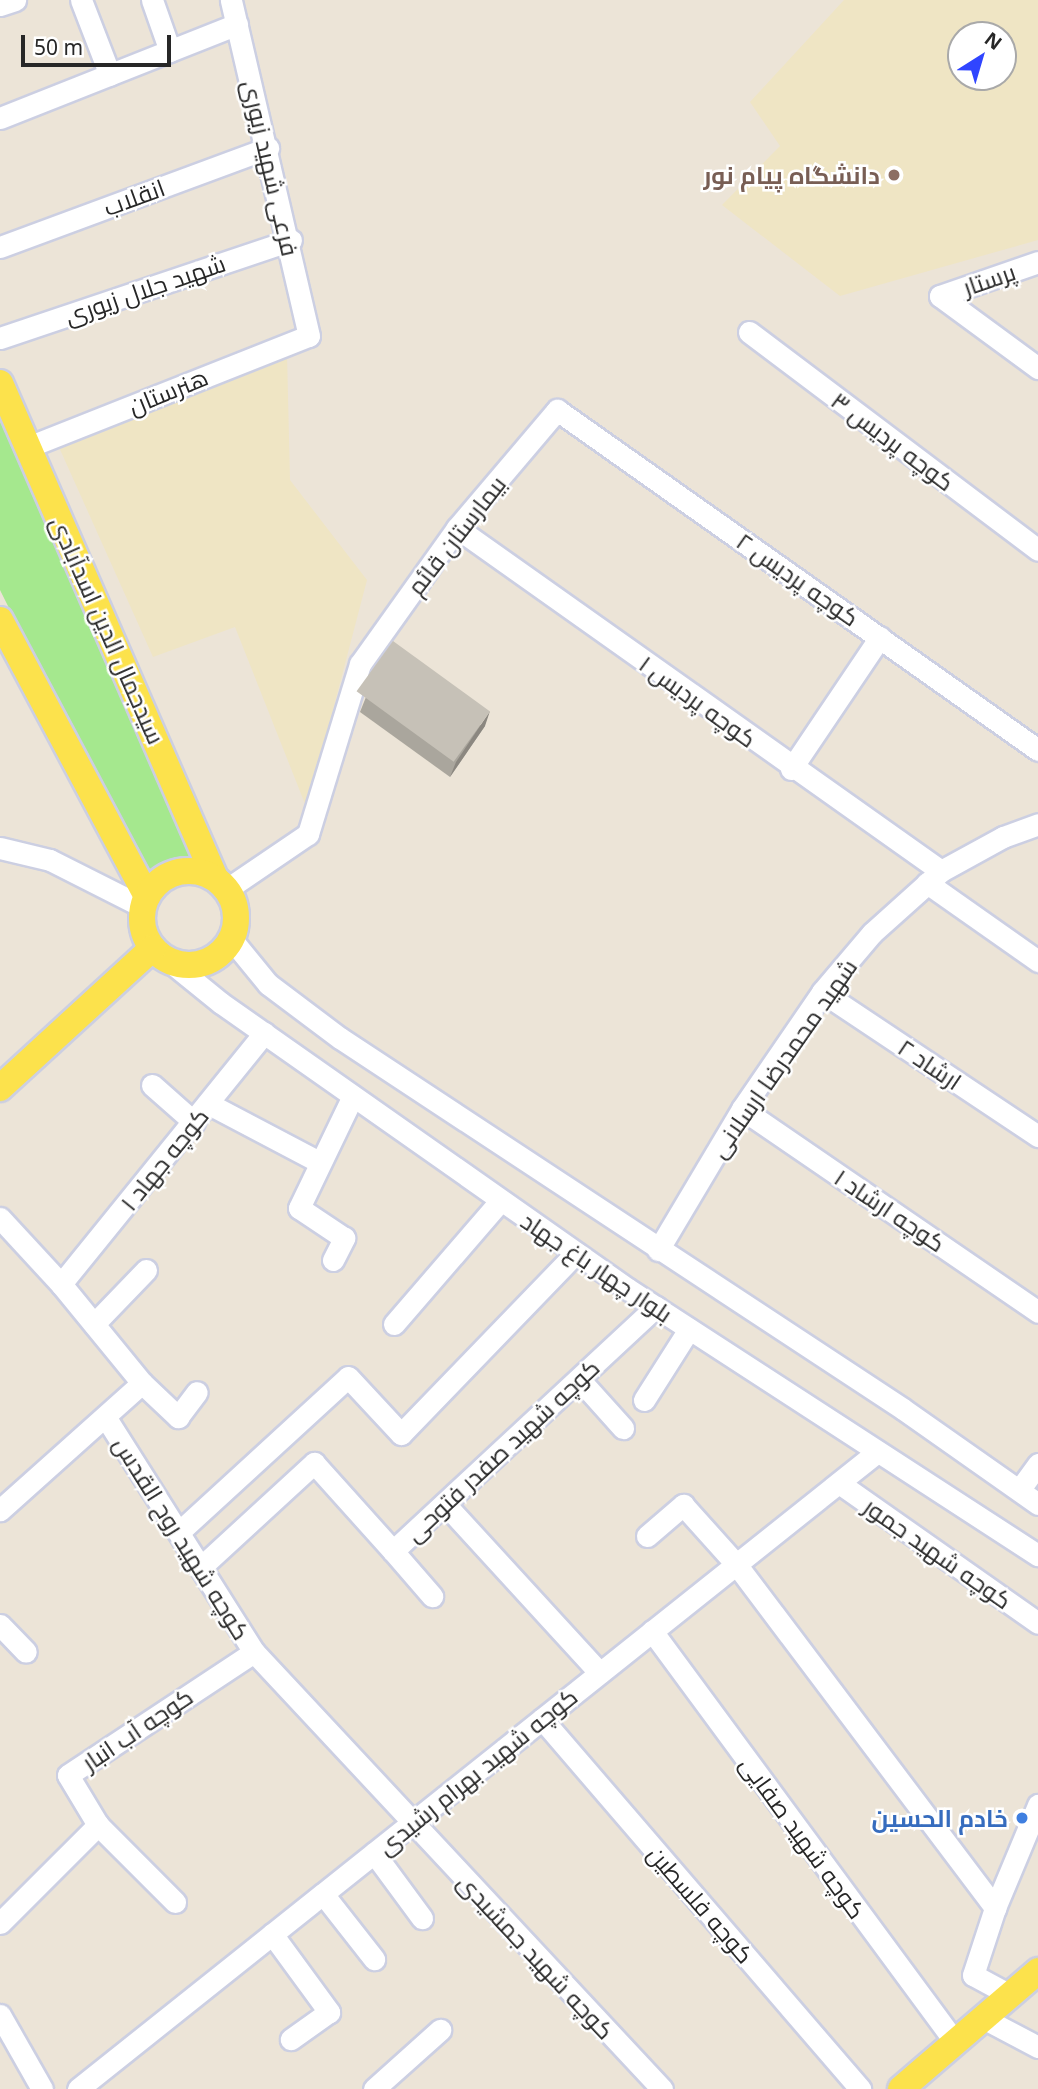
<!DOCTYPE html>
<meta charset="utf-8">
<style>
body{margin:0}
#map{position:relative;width:1038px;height:2089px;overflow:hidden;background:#ece4d7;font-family:"Noto Sans",Cairo,sans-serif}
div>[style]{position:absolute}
.education>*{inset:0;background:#efe5c4}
.green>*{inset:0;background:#a5e88e}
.roads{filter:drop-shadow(2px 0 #cccfe2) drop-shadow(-2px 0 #cccfe2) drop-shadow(0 2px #cccfe2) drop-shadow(0 -2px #cccfe2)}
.minor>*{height:21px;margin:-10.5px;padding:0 10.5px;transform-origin:10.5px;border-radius:10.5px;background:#fff}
.major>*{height:26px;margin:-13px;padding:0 13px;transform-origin:13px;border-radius:13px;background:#fce24c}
.major>.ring{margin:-13px;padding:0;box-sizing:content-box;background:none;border:26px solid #fce24c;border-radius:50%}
.wall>*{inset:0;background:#aaa69d}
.shaded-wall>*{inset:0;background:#8b8780}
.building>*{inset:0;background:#c6c1b7;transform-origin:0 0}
.dots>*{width:19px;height:19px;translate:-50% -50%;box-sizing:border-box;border:4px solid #fff;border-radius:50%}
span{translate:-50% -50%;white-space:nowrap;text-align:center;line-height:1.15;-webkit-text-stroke:5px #fff;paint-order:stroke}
.street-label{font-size:24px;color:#272727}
.education-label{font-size:24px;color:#785e54;font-weight:700}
.right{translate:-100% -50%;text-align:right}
.shop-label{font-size:24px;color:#366cbe;font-weight:700}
.north{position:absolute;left:947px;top:21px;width:70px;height:70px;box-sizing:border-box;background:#fff;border:2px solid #a9a9a9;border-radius:50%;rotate:37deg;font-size:19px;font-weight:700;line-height:28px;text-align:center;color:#272727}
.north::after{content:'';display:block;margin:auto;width:24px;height:32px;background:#3045ff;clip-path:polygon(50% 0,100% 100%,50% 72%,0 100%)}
.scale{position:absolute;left:21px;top:35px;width:150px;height:32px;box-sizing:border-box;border:4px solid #272727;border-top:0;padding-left:9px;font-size:21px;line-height:24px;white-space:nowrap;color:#272727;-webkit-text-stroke:5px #fff;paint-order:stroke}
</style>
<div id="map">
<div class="education">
<div style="clip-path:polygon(evenodd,844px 0,1038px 0,1038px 240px,840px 296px,722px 205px,780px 146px,750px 102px,844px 0,1003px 35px,1003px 77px,961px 77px,961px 35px,1003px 35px)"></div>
<div style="clip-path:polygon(287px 354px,290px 480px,367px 580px,307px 809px,235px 627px,153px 657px,58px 445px)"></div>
</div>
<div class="green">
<div style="clip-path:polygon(0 395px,205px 864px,178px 861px,145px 881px,0 590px)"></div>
</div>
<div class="roads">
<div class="minor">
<div style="left:81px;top:0;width:80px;rotate:68.9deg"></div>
<div style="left:152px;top:0;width:54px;rotate:70.6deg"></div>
<div style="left:0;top:5px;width:16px;rotate:-18deg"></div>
<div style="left:0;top:118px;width:255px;rotate:-21.6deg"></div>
<div style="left:0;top:247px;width:286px;rotate:-20.3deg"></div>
<div style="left:940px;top:296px;width:122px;rotate:36.3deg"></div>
<div style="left:940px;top:296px;width:104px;rotate:-19.1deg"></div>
<div style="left:749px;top:332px;width:362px;rotate:37deg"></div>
<div style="left:0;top:338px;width:307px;rotate:-18.6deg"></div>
<div style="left:28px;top:447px;width:302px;rotate:-21.6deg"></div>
<div style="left:309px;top:336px;width:345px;rotate:-103.1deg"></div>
<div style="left:457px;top:528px;width:593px;rotate:35.32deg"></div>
<div style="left:791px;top:769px;width:159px;rotate:-56deg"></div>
<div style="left:0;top:848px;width:51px;rotate:13.5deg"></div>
<div style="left:50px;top:860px;width:104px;rotate:26.8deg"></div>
<div style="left:927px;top:883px;width:136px;rotate:35.1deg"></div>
<div style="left:227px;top:889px;width:98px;rotate:-34.2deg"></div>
<div style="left:308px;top:834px;width:178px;rotate:-73deg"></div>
<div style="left:360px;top:664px;width:167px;rotate:-54.5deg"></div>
<div style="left:457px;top:528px;width:155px;rotate:-49.7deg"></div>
<div style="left:557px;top:410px;width:589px;rotate:35.25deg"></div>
<div style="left:232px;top:940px;width:57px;rotate:50.7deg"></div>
<div style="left:268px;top:984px;width:90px;rotate:36.9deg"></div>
<div style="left:340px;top:1038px;width:674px;rotate:33.38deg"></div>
<div style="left:903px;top:1409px;width:165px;rotate:35.1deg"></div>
<div style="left:168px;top:960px;width:68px;rotate:39.1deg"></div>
<div style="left:221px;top:1003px;width:497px;rotate:35.1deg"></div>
<div style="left:628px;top:1289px;width:489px;rotate:33deg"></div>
<div style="left:822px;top:992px;width:260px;rotate:33.7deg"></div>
<div style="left:152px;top:1085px;width:56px;rotate:41.4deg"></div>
<div style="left:209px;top:1104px;width:124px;rotate:27.8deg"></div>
<div style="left:742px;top:1109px;width:359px;rotate:34.4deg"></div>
<div style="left:0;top:1218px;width:90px;rotate:47.3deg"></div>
<div style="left:61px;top:1284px;width:128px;rotate:50.7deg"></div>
<div style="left:142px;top:1383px;width:191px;rotate:138.2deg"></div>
<div style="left:658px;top:1250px;width:164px;rotate:-59.2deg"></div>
<div style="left:742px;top:1109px;width:142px;rotate:-55.6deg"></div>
<div style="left:822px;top:992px;width:77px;rotate:-49.7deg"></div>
<div style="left:872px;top:933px;width:93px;rotate:-41.9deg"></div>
<div style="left:941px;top:871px;width:71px;rotate:-28.7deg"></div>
<div style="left:1003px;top:837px;width:37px;rotate:-20deg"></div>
<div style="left:333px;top:1260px;width:25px;rotate:-63deg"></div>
<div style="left:344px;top:1238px;width:54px;rotate:-146.3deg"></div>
<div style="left:299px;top:1208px;width:124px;rotate:-64.3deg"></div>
<div style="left:61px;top:1284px;width:323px;rotate:-51deg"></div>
<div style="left:94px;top:1324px;width:75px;rotate:-46.1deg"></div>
<div style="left:394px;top:1324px;width:162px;rotate:-49.2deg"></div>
<div style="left:579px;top:1379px;width:66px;rotate:48.1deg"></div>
<div style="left:142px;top:1383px;width:50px;rotate:43.4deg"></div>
<div style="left:178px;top:1417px;width:31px;rotate:-53deg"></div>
<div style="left:644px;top:1400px;width:84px;rotate:-57.6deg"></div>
<div style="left:106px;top:1418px;width:277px;rotate:57.7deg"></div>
<div style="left:254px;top:1652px;width:598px;rotate:46.97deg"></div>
<div style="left:839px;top:1483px;width:243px;rotate:35.1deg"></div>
<div style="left:1020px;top:1489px;width:31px;rotate:-54deg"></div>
<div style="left:445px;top:1504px;width:229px;rotate:47.5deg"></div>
<div style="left:179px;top:1532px;width:229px;rotate:-42.5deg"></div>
<div style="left:348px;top:1377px;width:78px;rotate:47.1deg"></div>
<div style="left:401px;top:1434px;width:252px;rotate:-46deg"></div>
<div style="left:647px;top:1536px;width:48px;rotate:-40.7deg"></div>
<div style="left:683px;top:1505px;width:79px;rotate:48.1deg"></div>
<div style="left:736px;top:1564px;width:431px;rotate:53deg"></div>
<div style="left:393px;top:1551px;width:60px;rotate:49.1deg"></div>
<div style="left:201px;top:1567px;width:154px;rotate:-42.6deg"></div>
<div style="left:314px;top:1463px;width:118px;rotate:48.1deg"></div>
<div style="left:393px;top:1551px;width:359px;rotate:-42.9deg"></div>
<div style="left:0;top:1625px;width:37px;rotate:46deg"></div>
<div style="left:652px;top:1631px;width:511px;rotate:53.6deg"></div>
<div style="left:542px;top:1719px;width:488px;rotate:49.3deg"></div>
<div style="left:98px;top:1825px;width:58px;rotate:-121deg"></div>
<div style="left:68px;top:1775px;width:223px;rotate:-33.5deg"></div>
<div style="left:374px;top:1853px;width:81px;rotate:53.6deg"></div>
<div style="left:323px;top:1894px;width:83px;rotate:51.9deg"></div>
<div style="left:0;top:1923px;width:139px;rotate:-45deg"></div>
<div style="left:98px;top:1825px;width:109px;rotate:45deg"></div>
<div style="left:272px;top:1934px;width:97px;rotate:53.8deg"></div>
<div style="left:329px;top:2012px;width:47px;rotate:144.6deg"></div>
<div style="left:1010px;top:1995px;width:42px;rotate:-151.6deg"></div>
<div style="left:973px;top:1975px;width:71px;rotate:-71.8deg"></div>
<div style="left:995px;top:1908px;width:112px;rotate:-67.3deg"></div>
<div style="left:0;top:2015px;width:85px;rotate:60.4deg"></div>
<div style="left:983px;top:2018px;width:62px;rotate:27.8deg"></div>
<div style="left:78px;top:2089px;width:1022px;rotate:-38.56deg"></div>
<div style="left:374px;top:2089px;width:89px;rotate:-41.8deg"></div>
</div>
<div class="major">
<div style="left:0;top:383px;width:540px;rotate:66.52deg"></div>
<div style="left:0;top:620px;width:313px;rotate:62deg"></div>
<div class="ring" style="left:142px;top:871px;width:68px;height:68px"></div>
<div style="left:0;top:1088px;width:207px;rotate:-42.5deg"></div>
<div style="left:901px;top:2089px;width:181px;rotate:-40.7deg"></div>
</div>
</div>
<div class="wall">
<div style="clip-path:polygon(366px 697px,485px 726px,450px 777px,360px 712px)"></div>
</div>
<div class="shaded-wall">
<div style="clip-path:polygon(490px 711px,485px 726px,450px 777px,456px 762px)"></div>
</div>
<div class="building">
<div style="left:393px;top:641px;width:120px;height:62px;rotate:36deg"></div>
</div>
<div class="dots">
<div style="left:894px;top:175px;background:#8d6e63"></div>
<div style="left:1022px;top:1818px;background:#3f7fe0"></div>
</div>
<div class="street-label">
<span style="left:271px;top:168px;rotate:77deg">فرعی شهید زیوری</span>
<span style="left:134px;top:197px;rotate:-20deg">انقلاب</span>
<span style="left:989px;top:279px;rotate:-19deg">پرستار</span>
<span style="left:145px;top:289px;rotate:-19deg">شهید جلال زیوری</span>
<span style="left:168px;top:391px;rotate:-22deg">هنرستان</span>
<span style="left:893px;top:441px;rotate:37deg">کوچه پردیس ۳</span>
<span style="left:456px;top:535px;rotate:-52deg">بیمارستان قائم</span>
<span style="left:798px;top:579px;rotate:35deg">کوچه پردیس ۲</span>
<span style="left:108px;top:630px;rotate:66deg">سیدجمال الدین اسدآبادی</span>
<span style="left:698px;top:701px;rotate:36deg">کوچه پردیس ۱</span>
<span style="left:783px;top:1058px;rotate:-55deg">شهید محمدرضا ارسلانی</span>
<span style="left:930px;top:1064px;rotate:34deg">ارشاد ۲</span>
<span style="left:164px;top:1159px;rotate:-51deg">کوچه جهاد ۱</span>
<span style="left:890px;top:1210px;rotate:34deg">کوچه ارشاد ۱</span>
<span style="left:597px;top:1267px;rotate:34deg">بلوار چهار باغ جهاد</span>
<span style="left:502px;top:1450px;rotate:-43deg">کوچه شهید صفدر فتوحی</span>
<span style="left:182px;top:1538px;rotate:58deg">کوچه شهید روح القدس</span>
<span style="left:938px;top:1553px;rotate:35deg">کوچه شهید جمور</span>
<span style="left:137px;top:1729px;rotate:-34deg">کوچه آب انبار</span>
<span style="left:477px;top:1771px;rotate:-39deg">کوچه شهید بهرام رشیدی</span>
<span style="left:803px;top:1837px;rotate:54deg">کوچه شهید صفایی</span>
<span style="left:701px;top:1904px;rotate:49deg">کوچه فلسطین</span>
<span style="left:536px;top:1956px;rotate:47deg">کوچه شهید جمشیدی</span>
</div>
<div class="education-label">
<span class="right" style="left:880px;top:175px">دانشگاه پیام نور</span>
</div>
<div class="shop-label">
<span class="right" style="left:1008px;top:1818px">خادم الحسین</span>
</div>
<div class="north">N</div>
<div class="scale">50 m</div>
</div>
